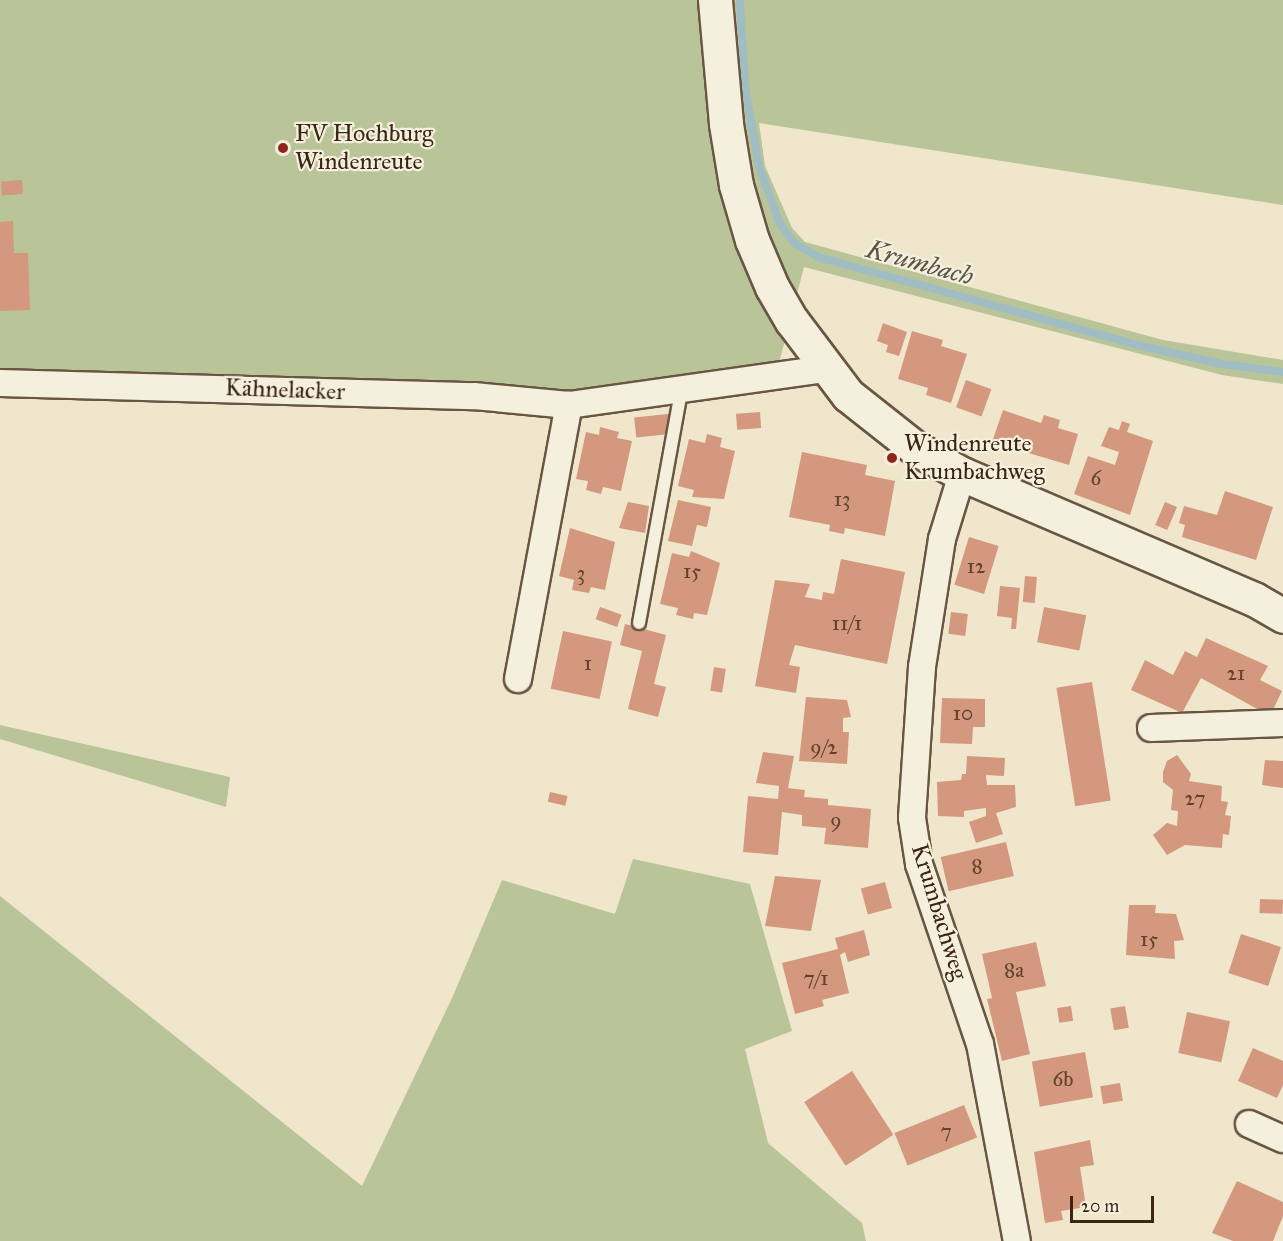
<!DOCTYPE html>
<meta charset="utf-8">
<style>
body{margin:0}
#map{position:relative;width:1283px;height:1241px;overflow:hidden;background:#efe6cc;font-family:"IM FELL Great Primer",serif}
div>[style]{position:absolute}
.green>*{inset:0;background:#b9c598}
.stream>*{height:8px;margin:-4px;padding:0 4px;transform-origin:4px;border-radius:4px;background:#9fbdc2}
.building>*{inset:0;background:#d3987e;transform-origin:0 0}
.roads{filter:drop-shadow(2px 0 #685642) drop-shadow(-2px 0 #685642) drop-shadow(0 2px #685642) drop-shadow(0 -2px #685642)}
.lane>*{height:12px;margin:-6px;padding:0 6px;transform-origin:6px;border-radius:6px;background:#f5efde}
.street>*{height:26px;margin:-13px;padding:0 13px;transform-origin:13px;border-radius:13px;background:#f5efde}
.secondary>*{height:33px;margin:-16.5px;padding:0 16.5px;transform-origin:16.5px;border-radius:16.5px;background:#f5efde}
.dots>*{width:16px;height:16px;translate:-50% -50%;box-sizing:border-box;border:3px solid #f5efde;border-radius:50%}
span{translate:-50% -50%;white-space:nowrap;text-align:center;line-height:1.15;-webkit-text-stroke:4.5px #f5efde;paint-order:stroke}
.number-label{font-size:21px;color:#61422e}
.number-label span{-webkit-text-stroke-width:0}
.poi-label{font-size:24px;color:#3b2614}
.left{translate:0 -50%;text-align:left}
.street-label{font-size:24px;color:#3b2614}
.water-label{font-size:26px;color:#595348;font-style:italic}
.scale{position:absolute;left:1070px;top:1196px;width:84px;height:27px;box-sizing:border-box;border:3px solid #3b2614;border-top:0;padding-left:8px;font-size:18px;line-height:21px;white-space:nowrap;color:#3b2614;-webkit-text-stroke:4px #f5efde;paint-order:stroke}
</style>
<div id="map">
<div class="green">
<div style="clip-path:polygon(0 0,1283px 0,1283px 205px,759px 123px,765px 166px,792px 228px,805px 242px,1163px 340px,1283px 360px,1283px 384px,1222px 375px,804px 267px,777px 371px,559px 415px,46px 390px,0 391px)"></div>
<div style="clip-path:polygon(0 725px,230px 777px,226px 807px,0 739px)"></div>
<div style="clip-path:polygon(633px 859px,750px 884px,792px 1031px,745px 1049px,768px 1143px,862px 1223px,866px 1241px,0 1241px,0 896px,362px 1186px,453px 996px,502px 880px,615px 914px)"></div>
</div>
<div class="stream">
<div style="left:740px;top:0;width:87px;rotate:86.7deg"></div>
<div style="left:745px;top:87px;width:80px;rotate:80deg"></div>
<div style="left:759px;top:166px;width:59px;rotate:70.3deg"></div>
<div style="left:779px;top:222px;width:26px;rotate:54deg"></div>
<div style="left:794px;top:243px;width:28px;rotate:30deg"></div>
<div style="left:818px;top:257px;width:331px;rotate:15.4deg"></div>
<div style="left:1137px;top:345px;width:87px;rotate:12.6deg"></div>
<div style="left:1222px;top:364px;width:62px;rotate:7.5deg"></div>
</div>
<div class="building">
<div style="left:22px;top:180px;width:14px;height:21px;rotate:86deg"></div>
<div style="clip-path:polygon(13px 221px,14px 253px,28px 253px,30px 310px,0 311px,0 222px)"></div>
<div style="clip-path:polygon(883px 323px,907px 332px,899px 356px,886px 352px,888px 345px,877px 341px)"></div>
<div style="clip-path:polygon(912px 331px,943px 340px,941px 346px,967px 354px,951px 403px,926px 395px,928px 388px,898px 379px)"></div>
<div style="left:966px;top:380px;width:27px;height:29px;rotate:20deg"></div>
<div style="clip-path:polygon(1003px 410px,1041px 423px,1044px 415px,1060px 420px,1058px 428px,1078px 434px,1069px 465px,992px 442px)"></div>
<div style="left:760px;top:412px;width:16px;height:24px;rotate:86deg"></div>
<div style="left:668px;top:414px;width:20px;height:34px;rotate:84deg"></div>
<div style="clip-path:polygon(1122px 421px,1130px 424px,1127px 432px,1153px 441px,1130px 515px,1074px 494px,1088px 456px,1115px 465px,1119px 452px,1101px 446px,1109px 427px,1119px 430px)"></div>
<div style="clip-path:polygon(600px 427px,619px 432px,617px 438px,632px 441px,621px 491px,603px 487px,601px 494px,586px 490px,588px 481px,576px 479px,586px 432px,599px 435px)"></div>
<div style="clip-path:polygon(707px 434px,722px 438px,720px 447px,735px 451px,724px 499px,692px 497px,694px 490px,678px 486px,689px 439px,705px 443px)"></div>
<div style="clip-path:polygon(802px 452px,867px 465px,865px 475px,895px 481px,885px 536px,845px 528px,844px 534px,829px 531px,830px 525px,789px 517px)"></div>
<div style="clip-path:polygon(1225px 491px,1273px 507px,1256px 560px,1182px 537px,1185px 525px,1179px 523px,1184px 506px,1217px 515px)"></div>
<div style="clip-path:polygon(678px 500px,711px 507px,707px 527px,697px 525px,692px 546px,668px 541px)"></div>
<div style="clip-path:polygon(628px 502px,649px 506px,645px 533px,619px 528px)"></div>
<div style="left:1165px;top:502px;width:13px;height:25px;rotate:23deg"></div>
<div style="clip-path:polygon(570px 528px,615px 542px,605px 590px,591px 587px,589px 593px,572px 590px,574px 580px,559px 576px)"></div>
<div style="left:969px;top:537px;width:31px;height:50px;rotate:17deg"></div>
<div style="clip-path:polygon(691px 551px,720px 563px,707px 615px,694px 613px,693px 619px,676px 615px,678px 608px,660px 604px,672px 553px,689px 557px)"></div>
<div style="clip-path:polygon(841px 559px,905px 572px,887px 664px,795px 645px,789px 665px,800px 667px,796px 693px,755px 686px,775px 580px,810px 584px,805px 597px,822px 600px,823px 592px,834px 594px)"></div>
<div style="left:1025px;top:576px;width:12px;height:26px;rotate:5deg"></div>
<div style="clip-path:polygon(1000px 586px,1020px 588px,1016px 629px,1011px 629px,1012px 618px,997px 616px)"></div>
<div style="left:600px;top:607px;width:23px;height:13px;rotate:20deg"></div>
<div style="left:1044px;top:607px;width:43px;height:36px;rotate:11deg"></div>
<div style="left:951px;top:612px;width:17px;height:22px;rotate:7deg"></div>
<div style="clip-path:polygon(625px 624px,666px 635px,654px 684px,666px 687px,658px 717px,628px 709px,642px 651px,620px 645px)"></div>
<div style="left:563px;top:631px;width:50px;height:59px;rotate:12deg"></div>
<div style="clip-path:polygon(1206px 638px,1268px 666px,1260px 680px,1282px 691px,1270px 716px,1201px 678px,1182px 713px,1131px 690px,1145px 660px,1173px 675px,1185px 651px,1197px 657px)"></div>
<div style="left:714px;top:667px;width:12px;height:24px;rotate:9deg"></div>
<div style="left:1092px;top:682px;width:120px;height:36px;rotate:81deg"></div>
<div style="clip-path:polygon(806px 697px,847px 700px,851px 717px,843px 718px,843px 732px,849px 732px,847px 764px,799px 761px)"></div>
<div style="clip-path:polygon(942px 698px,985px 699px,985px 727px,973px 727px,972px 744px,940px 743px)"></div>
<div style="clip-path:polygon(763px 752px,794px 756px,788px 788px,805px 790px,804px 797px,828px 799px,828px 805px,871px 809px,868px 848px,824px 844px,826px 828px,802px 826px,802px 815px,782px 812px,778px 855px,743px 852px,748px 796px,778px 799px,779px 786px,756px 783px)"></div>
<div style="clip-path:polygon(1177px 755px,1191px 774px,1189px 781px,1222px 786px,1221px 801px,1228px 802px,1225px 815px,1231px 816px,1229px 835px,1223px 834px,1222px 848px,1185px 845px,1167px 855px,1153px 835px,1167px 823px,1177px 826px,1178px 811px,1171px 810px,1173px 790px,1163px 782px,1163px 772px,1167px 761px)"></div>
<div style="clip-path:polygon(967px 756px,1005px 758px,1004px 776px,986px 775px,987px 785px,1015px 785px,1016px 807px,996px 813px,1003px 834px,976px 843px,969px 822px,986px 816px,986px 808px,964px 811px,964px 817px,938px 816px,937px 782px,961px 780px,962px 774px,966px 774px)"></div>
<div style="clip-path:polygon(1265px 760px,1283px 761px,1283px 788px,1262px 785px)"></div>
<div style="left:550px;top:792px;width:18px;height:10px;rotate:13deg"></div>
<div style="left:1006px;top:842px;width:35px;height:67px;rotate:77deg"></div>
<div style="clip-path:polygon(775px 876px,821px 880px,811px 931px,765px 926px)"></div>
<div style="left:885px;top:882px;width:27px;height:25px;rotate:75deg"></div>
<div style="left:1260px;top:899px;width:23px;height:14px;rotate:2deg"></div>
<div style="clip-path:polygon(1129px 905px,1156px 905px,1155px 913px,1176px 914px,1184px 940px,1174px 941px,1175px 959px,1126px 955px)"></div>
<div style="clip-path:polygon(864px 930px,870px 955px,848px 962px,845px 952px,840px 955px,849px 993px,822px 1000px,824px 1006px,795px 1014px,782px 963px,838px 949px,835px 938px)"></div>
<div style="left:1241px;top:934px;width:42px;height:41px;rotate:18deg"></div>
<div style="clip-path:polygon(1036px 942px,1046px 986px,1016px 992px,1030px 1054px,1002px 1061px,987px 999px,992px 998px,982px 954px)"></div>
<div style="left:1071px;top:1006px;width:15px;height:14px;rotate:82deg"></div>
<div style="left:1125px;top:1006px;width:22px;height:15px;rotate:80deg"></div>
<div style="left:1187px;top:1012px;width:44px;height:42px;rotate:12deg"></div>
<div style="clip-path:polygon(1253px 1048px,1283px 1061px,1283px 1085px,1277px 1098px,1238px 1081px)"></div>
<div style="left:1085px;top:1052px;width:46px;height:54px;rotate:80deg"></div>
<div style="left:852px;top:1071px;width:76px;height:57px;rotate:57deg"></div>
<div style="left:1120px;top:1083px;width:18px;height:20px;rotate:81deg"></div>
<div style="left:964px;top:1105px;width:35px;height:75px;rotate:68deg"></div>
<div style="clip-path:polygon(1090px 1140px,1094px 1165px,1080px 1167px,1086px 1207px,1061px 1211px,1063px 1220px,1045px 1223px,1034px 1152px)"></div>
<div style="clip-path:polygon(1237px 1181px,1283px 1202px,1283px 1216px,1273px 1241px,1233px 1241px,1212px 1233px)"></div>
</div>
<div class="roads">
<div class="lane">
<div style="left:639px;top:623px;width:235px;rotate:-79.7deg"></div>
</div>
<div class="street">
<div style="left:0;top:383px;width:474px;rotate:1.6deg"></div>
<div style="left:474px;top:396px;width:95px;rotate:5.4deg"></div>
<div style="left:569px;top:405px;width:259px;rotate:-8deg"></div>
<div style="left:962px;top:474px;width:68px;rotate:107.1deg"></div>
<div style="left:942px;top:539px;width:130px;rotate:98.9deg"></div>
<div style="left:922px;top:667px;width:151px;rotate:93.8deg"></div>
<div style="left:912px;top:818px;width:47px;rotate:81.3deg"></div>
<div style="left:919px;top:864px;width:190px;rotate:71.3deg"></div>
<div style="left:980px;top:1044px;width:200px;rotate:79.4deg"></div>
<div style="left:518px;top:679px;width:279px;rotate:-79.5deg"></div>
<div style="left:1151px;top:728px;width:132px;rotate:-2.2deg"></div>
<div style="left:1249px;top:1124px;width:37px;rotate:24deg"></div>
</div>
<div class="secondary">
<div style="left:715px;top:0;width:124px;rotate:84.9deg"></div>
<div style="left:726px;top:124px;width:62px;rotate:80.7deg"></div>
<div style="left:736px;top:185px;width:57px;rotate:73.8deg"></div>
<div style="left:752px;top:240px;width:51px;rotate:66.9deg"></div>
<div style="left:772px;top:287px;width:39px;rotate:60deg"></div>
<div style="left:792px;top:321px;width:93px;rotate:52.9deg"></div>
<div style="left:848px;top:395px;width:85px;rotate:38.3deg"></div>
<div style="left:915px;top:448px;width:54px;rotate:29deg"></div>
<div style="left:962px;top:474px;width:318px;rotate:23.2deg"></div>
<div style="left:1254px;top:599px;width:34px;rotate:30deg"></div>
</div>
</div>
<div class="dots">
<div style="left:283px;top:148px;background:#8f2418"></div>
<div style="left:892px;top:458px;background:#8f2418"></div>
</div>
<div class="number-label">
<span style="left:1096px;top:478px">6</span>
<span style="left:842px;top:499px">13</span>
<span style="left:976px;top:566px">12</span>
<span style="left:692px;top:571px">15</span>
<span style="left:581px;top:573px">3</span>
<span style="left:847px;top:623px">11/1</span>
<span style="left:588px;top:663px">1</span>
<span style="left:1236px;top:673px">21</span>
<span style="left:963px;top:713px">10</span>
<span style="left:824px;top:747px">9/2</span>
<span style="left:1195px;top:798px">27</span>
<span style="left:836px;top:820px">9</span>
<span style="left:977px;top:866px">8</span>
<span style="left:1149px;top:939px">15</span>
<span style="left:1014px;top:970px">8a</span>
<span style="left:816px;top:978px">7/1</span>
<span style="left:1063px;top:1079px">6b</span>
<span style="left:946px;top:1131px">7</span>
</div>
<div class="poi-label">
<span class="left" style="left:295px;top:148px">FV Hochburg<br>Windenreute</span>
<span class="left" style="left:904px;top:458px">Windenreute<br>Krumbachweg</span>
</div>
<div class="street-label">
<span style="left:285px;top:390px;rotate:2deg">Kähnelacker</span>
<span style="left:939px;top:912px;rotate:73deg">Krumbachweg</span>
</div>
<div class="water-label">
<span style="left:920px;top:263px;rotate:15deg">Krumbach</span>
</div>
<div class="scale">20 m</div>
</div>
